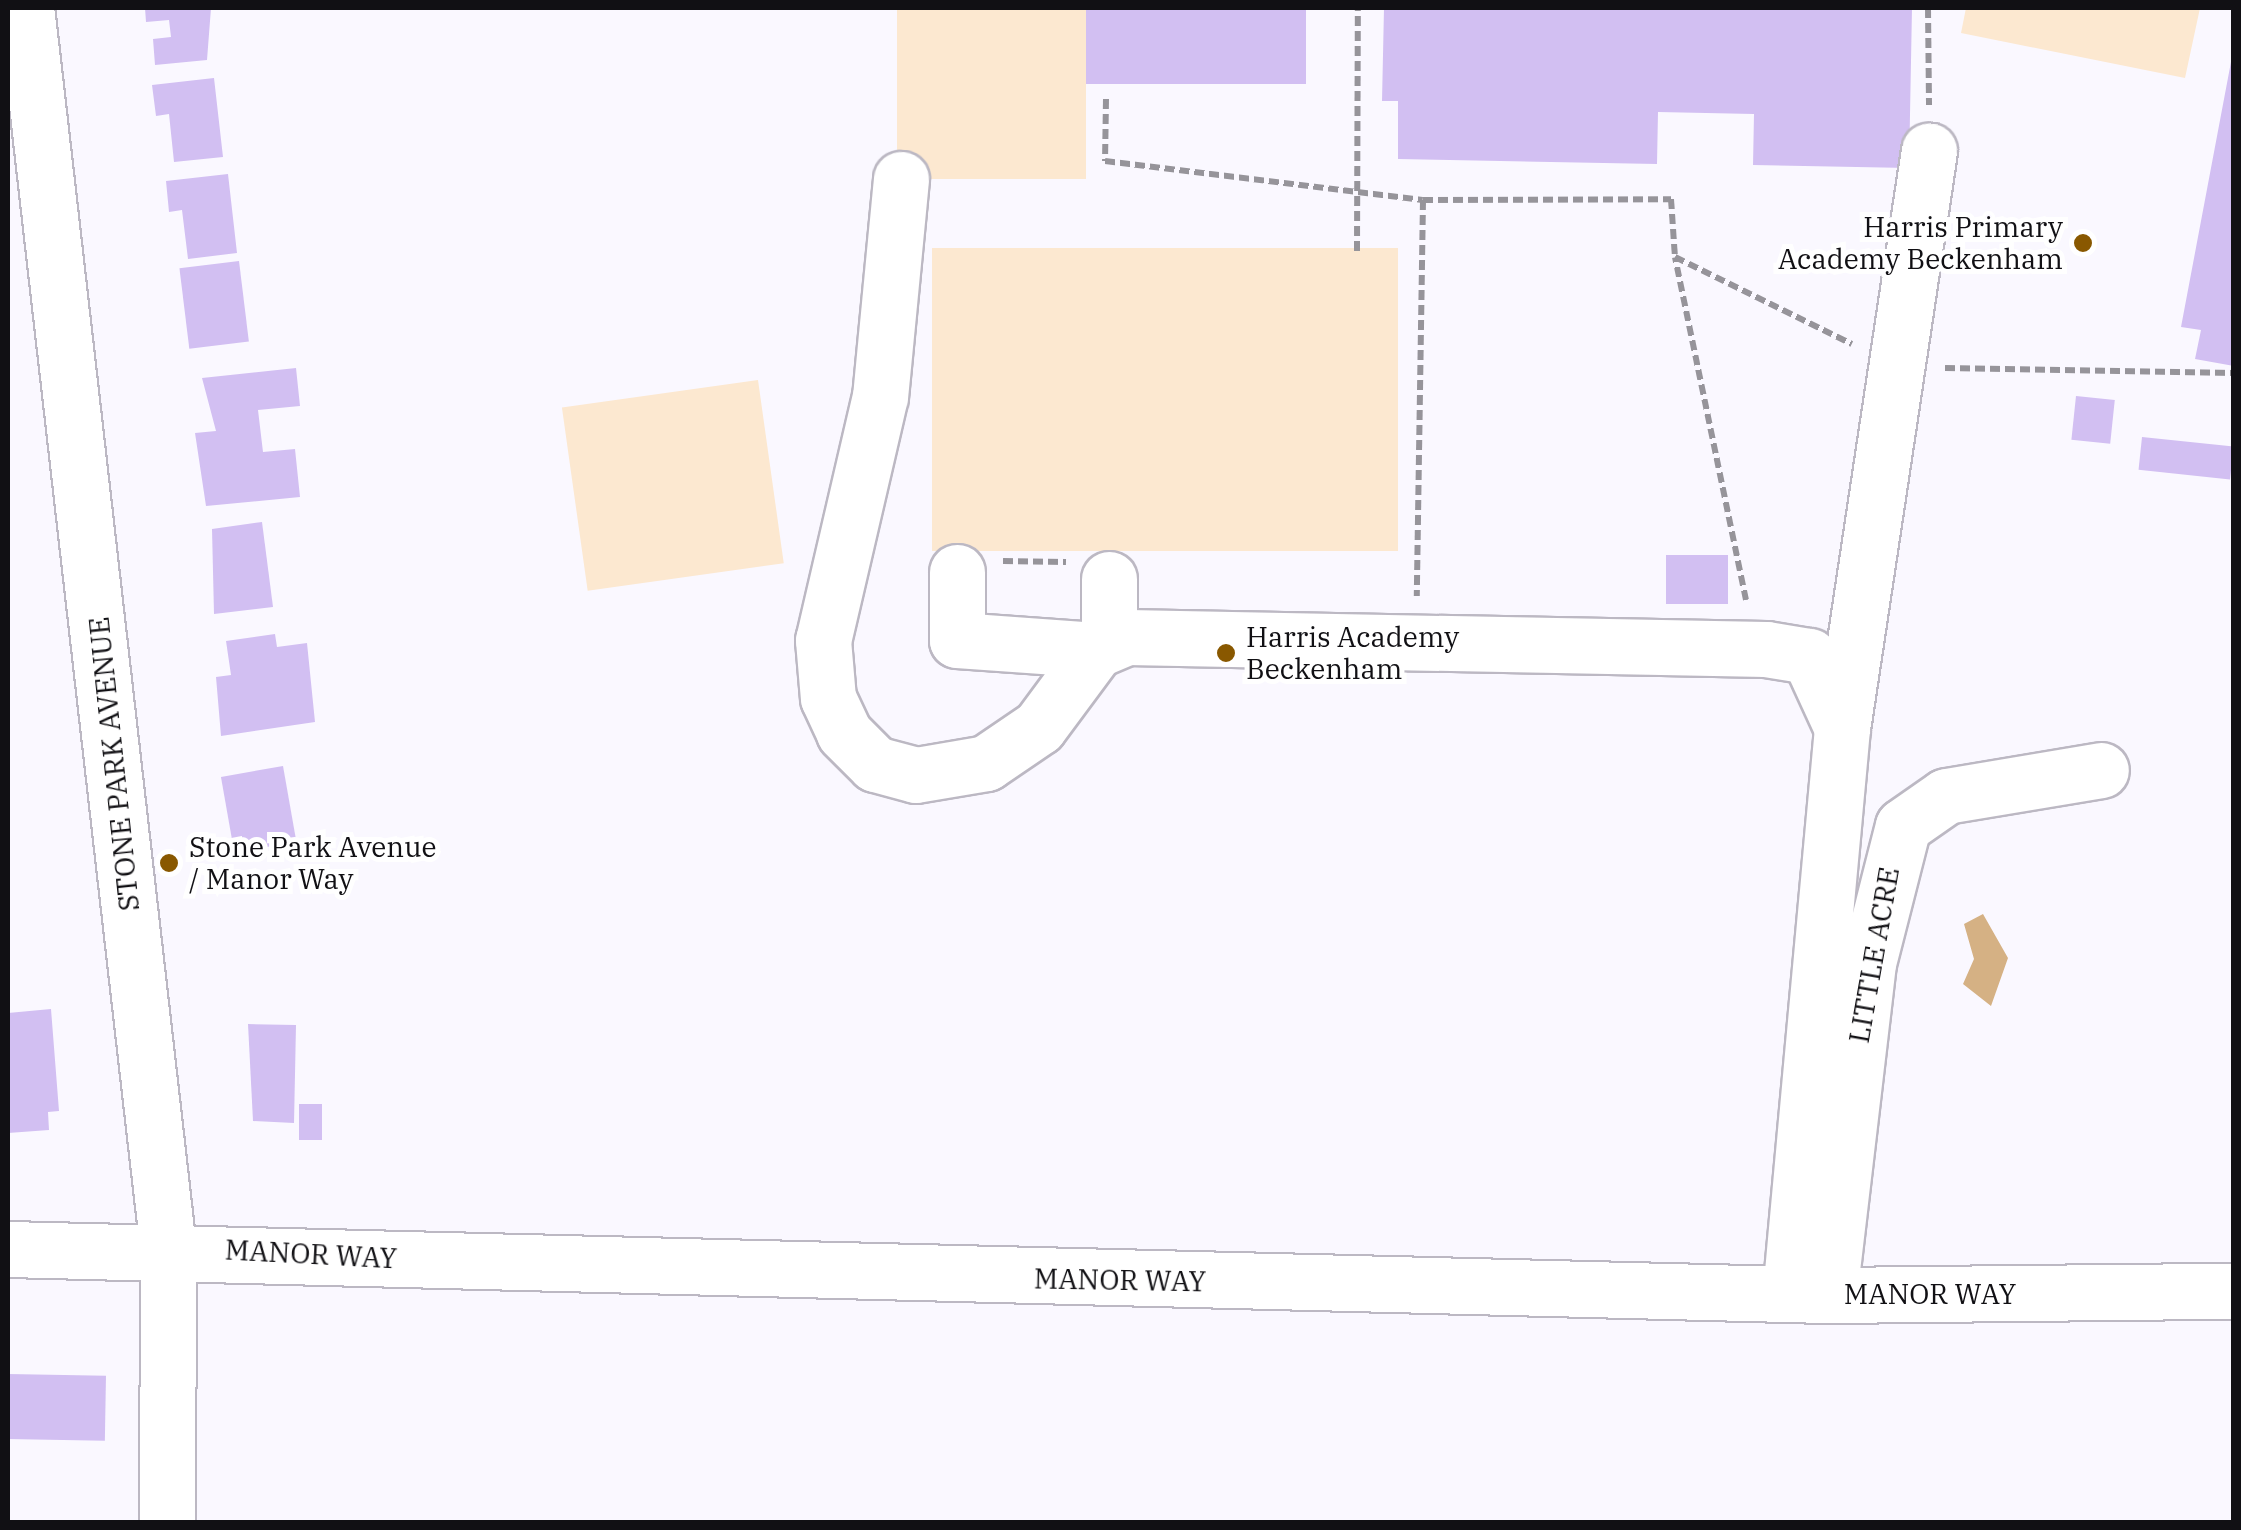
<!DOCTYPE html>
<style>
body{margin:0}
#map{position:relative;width:2241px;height:1530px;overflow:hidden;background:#faf8ff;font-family:"IBM Plex Serif",serif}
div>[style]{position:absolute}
.green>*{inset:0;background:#fce8d0;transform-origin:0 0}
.water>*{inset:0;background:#d5b184}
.building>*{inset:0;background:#d2bff2;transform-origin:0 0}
.path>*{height:6px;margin-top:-3px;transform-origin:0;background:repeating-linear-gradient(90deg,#96949a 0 10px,transparent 0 15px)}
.roads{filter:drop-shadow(2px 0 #bcb8c3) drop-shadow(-2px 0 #bcb8c3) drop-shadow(0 2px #bcb8c3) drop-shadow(0 -2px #bcb8c3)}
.minor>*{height:55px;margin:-27.5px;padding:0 27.5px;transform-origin:27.5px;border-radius:27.5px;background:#fff}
.dots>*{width:28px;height:28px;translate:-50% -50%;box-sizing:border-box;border:5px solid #fff;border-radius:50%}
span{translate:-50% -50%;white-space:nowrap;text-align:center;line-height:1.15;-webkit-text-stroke:10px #fff;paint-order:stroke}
.poi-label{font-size:28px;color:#111014}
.right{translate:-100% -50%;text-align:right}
.left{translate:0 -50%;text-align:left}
.street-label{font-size:28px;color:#111014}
.frame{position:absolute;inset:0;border:10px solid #111014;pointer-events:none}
</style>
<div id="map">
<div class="green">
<div style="left:897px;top:8px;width:189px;height:171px"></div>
<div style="clip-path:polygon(1966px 8px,2200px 8px,2185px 78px,1961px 33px)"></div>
<div style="left:932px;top:248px;width:466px;height:303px"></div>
<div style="left:758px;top:380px;width:185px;height:198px;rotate:82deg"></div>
</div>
<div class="water">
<div style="clip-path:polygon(1983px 914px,2008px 958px,1991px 1006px,1963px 984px,1974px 959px,1964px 924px)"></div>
</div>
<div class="building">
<div style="clip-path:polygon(145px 8px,211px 8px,207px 60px,155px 65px,153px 39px,171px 37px,169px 20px,146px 22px)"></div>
<div style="left:1086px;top:8px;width:220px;height:76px"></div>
<div style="clip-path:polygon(1384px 8px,1912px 8px,1909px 168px,1753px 165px,1754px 114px,1658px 112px,1657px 164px,1398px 159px,1398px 101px,1382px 101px)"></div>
<div style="clip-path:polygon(2234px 46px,2234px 366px,2195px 359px,2201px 330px,2181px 327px)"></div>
<div style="clip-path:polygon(214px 78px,223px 157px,174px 162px,169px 114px,156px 116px,152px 85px)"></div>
<div style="clip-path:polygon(228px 174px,237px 253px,188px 259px,182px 210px,169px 212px,166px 181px)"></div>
<div style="left:239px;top:261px;width:81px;height:60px;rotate:83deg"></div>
<div style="clip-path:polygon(296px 368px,300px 406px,258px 410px,263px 452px,295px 449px,300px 497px,206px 506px,195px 433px,216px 431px,202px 378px)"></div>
<div style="left:2076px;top:396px;width:39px;height:44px;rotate:6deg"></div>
<div style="left:2142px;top:437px;width:92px;height:33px;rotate:6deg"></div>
<div style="clip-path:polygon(262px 522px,273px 607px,214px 614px,212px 529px)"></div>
<div style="left:1666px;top:555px;width:62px;height:49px"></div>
<div style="clip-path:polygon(275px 634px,277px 647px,307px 643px,315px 722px,221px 736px,216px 677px,231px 675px,226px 641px)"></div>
<div style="left:283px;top:766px;width:77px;height:63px;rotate:80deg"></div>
<div style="clip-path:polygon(51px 1009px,59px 1111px,48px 1112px,49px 1130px,8px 1133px,8px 1013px)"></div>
<div style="clip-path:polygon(248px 1024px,296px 1025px,294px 1123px,253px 1121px)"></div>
<div style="left:299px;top:1104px;width:23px;height:36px"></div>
<div style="left:8px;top:1374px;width:98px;height:65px;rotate:1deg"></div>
</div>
<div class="path">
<div style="left:1928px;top:8px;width:97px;rotate:89.4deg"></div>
<div style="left:1106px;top:99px;width:62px;rotate:90.9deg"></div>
<div style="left:1105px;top:161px;width:320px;rotate:7deg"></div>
<div style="left:1423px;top:200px;width:396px;rotate:90.9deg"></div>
<div style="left:1423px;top:200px;width:248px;rotate:-0.2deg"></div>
<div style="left:1671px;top:199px;width:58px;rotate:86.1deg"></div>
<div style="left:1357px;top:251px;width:243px;rotate:-89.8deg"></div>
<div style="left:1945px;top:368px;width:289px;rotate:1deg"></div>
<div style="left:1003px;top:561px;width:63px;rotate:0.9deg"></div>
<div style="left:1746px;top:600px;width:350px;rotate:-101.7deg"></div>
<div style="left:1675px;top:257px;width:197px;rotate:26.2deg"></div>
</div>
<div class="roads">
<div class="minor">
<div style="left:26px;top:8px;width:1248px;rotate:83.47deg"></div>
<div style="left:168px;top:1248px;width:274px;rotate:90.2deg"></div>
<div style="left:901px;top:179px;width:218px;rotate:95.5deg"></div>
<div style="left:880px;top:396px;width:251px;rotate:103.1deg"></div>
<div style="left:823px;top:640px;width:58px;rotate:85.1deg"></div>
<div style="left:828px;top:698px;width:38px;rotate:65deg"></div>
<div style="left:844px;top:733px;width:44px;rotate:45deg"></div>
<div style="left:875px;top:764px;width:42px;rotate:15deg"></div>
<div style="left:916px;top:775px;width:71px;rotate:-9.7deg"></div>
<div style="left:986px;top:763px;width:64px;rotate:-34.2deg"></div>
<div style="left:1039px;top:727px;width:96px;rotate:-53.5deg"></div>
<div style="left:1096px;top:650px;width:34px;rotate:-23deg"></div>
<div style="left:1127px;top:637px;width:639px;rotate:1.08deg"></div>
<div style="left:1766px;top:649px;width:44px;rotate:9.2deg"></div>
<div style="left:1809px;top:656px;width:79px;rotate:65.4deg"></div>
<div style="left:957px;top:572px;width:68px;rotate:90deg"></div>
<div style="left:957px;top:640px;width:139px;rotate:4.1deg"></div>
<div style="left:1109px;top:579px;width:62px;rotate:90deg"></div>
<div style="left:8px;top:1249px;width:1822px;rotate:1.45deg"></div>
<div style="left:1829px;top:1295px;width:405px;rotate:-0.6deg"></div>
<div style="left:1790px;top:1294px;width:568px;rotate:-84.75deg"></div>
<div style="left:1842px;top:728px;width:584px;rotate:-81.43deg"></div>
<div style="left:1829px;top:1295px;width:334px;rotate:-83.3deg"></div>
<div style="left:1868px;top:963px;width:141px;rotate:-75.7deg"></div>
<div style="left:1903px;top:826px;width:52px;rotate:-34.9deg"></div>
<div style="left:1946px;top:796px;width:157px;rotate:-9.5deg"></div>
</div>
</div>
<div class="dots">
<div style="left:2083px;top:243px;background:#895800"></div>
<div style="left:1226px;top:653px;background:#895800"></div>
<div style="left:169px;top:863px;background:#895800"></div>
</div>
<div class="poi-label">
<span class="right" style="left:2063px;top:243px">Harris Primary<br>Academy Beckenham</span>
<span class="left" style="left:1246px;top:653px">Harris Academy<br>Beckenham</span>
<span class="left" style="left:189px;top:863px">Stone Park Avenue<br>/ Manor Way</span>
</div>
<div class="street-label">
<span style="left:114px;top:764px;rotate:-96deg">STONE PARK AVENUE</span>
<span style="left:1874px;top:955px;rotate:-80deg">LITTLE ACRE</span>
<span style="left:311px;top:1254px;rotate:3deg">MANOR WAY</span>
<span style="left:1120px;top:1280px;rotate:1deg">MANOR WAY</span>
<span style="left:1930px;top:1294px">MANOR WAY</span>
</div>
<div class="frame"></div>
</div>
